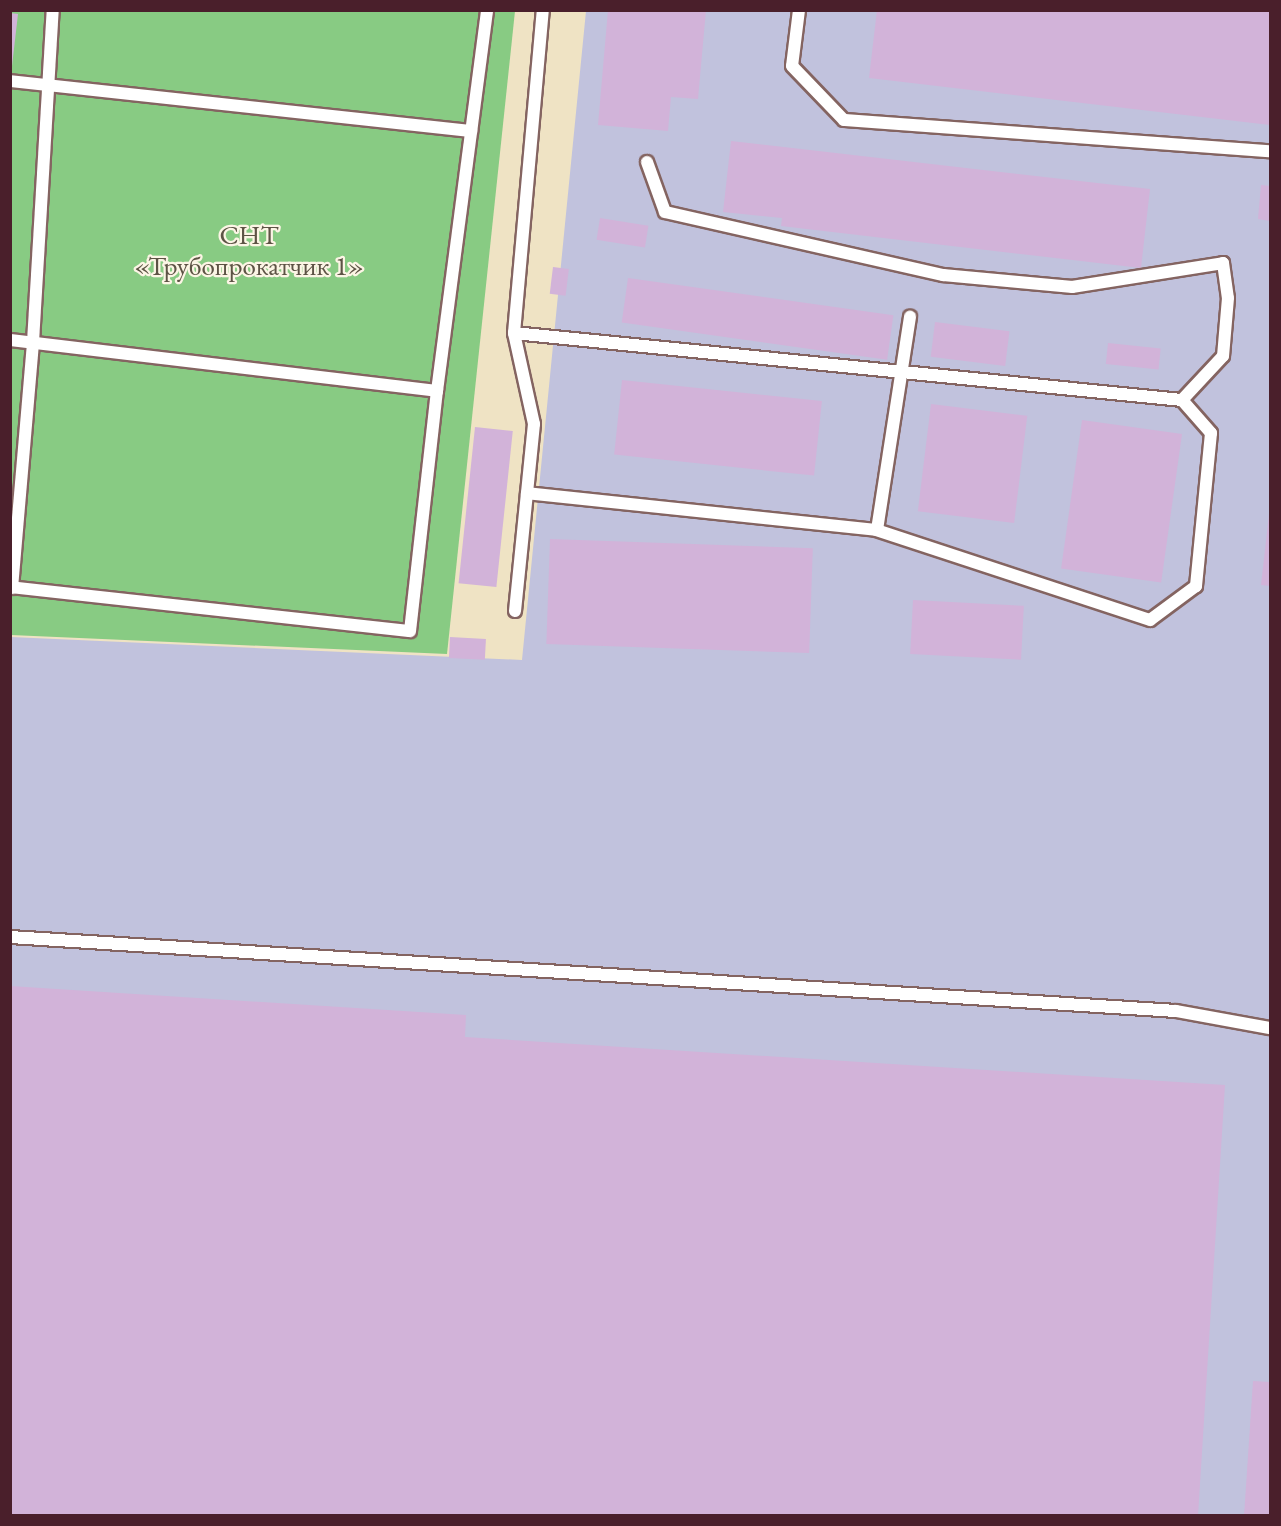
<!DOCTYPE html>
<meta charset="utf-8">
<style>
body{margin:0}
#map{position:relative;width:1281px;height:1526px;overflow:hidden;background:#efe3c4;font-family:"EB Garamond",serif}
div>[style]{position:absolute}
.industrial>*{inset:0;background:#c1c2dd}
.green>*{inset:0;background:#88cb83}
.building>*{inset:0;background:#d2b3d9;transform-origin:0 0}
.roads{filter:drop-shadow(2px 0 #846461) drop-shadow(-2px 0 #846461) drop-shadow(0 2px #846461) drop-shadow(0 -2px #846461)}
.lane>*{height:12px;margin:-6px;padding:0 6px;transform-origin:6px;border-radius:6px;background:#fff}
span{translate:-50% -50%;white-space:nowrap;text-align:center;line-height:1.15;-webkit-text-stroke:4.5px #fcf5e5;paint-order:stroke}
.park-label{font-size:27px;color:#5d5345}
.frame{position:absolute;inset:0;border:12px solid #4a1f2b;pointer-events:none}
</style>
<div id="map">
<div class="industrial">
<div style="clip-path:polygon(586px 11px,1270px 11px,1270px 1515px,11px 1516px,11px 637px,522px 660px)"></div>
</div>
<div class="green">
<div style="clip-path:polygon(11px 11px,515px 11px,447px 654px,11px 635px)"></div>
</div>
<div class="building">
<div style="clip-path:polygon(608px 10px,706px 10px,698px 99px,671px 97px,668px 131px,598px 125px)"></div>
<div style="clip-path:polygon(877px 10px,1270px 10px,1270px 125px,869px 78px)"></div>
<div style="clip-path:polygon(10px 13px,18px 14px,12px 66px,10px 66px)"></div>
<div style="clip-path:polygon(731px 141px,1150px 189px,1141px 268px,781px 226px,782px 218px,723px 212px)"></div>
<div style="clip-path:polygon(1261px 185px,1270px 186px,1270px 221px,1258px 219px)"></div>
<div style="left:600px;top:218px;width:49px;height:22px;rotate:9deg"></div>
<div style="left:553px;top:267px;width:16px;height:27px;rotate:7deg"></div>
<div style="left:628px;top:278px;width:268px;height:45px;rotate:8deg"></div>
<div style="left:935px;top:322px;width:75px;height:35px;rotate:7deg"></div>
<div style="left:1108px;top:343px;width:53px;height:21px;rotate:6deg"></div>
<div style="left:622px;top:380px;width:201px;height:75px;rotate:6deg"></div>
<div style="left:931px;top:404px;width:97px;height:108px;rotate:7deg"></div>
<div style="left:1082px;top:420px;width:101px;height:150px;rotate:8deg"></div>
<div style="left:475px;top:427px;width:38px;height:157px;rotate:6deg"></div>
<div style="clip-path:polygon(1269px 514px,1270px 514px,1270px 586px,1261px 585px)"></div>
<div style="left:550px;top:539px;width:263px;height:105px;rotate:2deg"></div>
<div style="left:913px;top:600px;width:111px;height:54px;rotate:3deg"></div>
<div style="left:450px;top:637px;width:36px;height:21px;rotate:3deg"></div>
<div style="clip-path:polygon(10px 986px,466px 1015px,465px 1037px,1225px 1085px,1198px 1516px,10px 1516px)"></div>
<div style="clip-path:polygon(1253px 1381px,1270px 1382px,1270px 1516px,1244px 1516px)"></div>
</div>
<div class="roads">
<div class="lane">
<div style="left:799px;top:10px;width:56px;rotate:97.1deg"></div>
<div style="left:792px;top:66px;width:75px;rotate:46.1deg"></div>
<div style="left:844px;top:120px;width:427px;rotate:4.2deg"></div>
<div style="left:10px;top:81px;width:464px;rotate:6.2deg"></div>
<div style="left:647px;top:162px;width:53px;rotate:70.2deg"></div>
<div style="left:665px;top:212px;width:285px;rotate:12.8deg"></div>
<div style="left:943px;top:275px;width:130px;rotate:5.3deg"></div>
<div style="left:1072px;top:287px;width:153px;rotate:-9deg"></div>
<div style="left:1223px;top:263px;width:35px;rotate:82deg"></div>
<div style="left:1228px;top:298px;width:58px;rotate:94.9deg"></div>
<div style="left:1223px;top:356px;width:60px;rotate:133deg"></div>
<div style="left:514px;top:333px;width:671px;rotate:5.73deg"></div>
<div style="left:1182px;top:400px;width:44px;rotate:48.7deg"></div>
<div style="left:1211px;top:433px;width:154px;rotate:95.6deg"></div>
<div style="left:1196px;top:586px;width:57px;rotate:143.5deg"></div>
<div style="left:1150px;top:620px;width:287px;rotate:-161.8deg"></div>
<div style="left:877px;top:530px;width:352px;rotate:-174deg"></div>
<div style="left:10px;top:340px;width:430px;rotate:6.8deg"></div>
<div style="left:877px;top:530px;width:216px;rotate:-81.2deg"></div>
<div style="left:10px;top:587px;width:402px;rotate:6.3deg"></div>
<div style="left:410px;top:631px;width:242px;rotate:-83.6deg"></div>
<div style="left:437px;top:391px;width:384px;rotate:-82.5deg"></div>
<div style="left:12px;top:588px;width:247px;rotate:-85.1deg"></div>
<div style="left:33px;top:342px;width:333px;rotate:-86.6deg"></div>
<div style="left:515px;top:611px;width:188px;rotate:-84.2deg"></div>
<div style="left:534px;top:424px;width:93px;rotate:-102.4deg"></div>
<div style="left:514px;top:333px;width:324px;rotate:-84.9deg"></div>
<div style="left:10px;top:937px;width:1168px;rotate:3.63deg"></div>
<div style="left:1176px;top:1011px;width:96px;rotate:10.3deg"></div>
</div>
</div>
<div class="park-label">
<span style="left:249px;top:250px">СНТ<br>«Трубопрокатчик 1»</span>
</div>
<div class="frame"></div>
</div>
